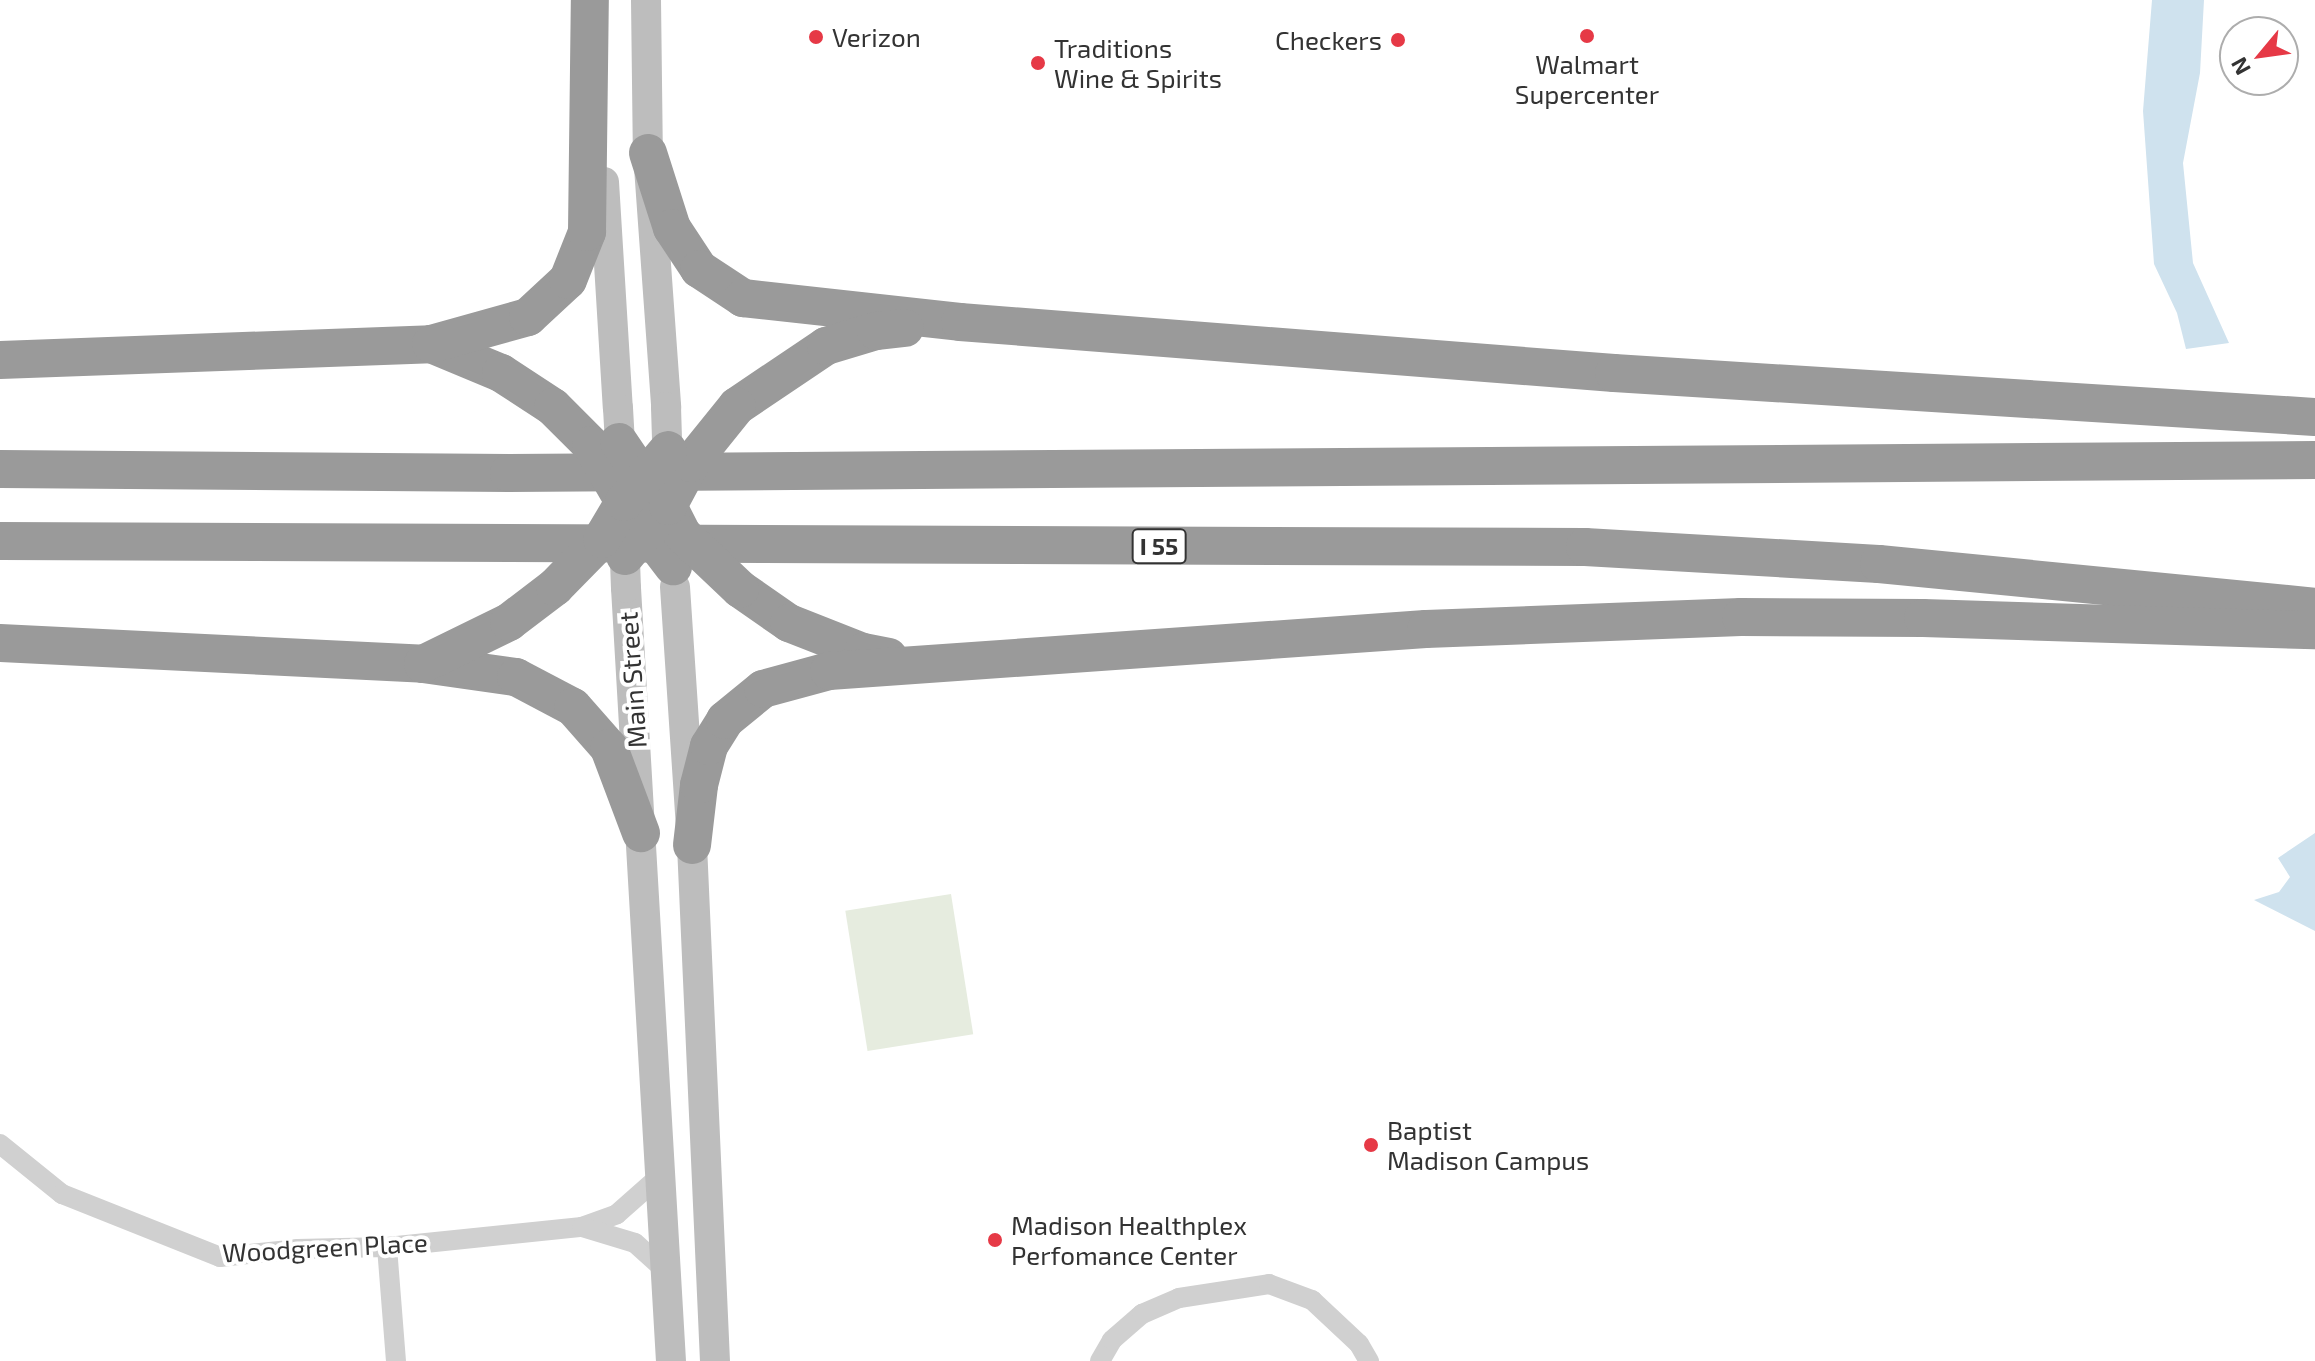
<!DOCTYPE html>
<style>
body{margin:0}
#map{position:relative;width:2315px;height:1361px;overflow:hidden;background:#fff;font-family:"Exo 2",sans-serif}
div>[style]{position:absolute}
.green>*{inset:0;background:#e6ecdf;transform-origin:0 0}
.water>*{inset:0;background:#cfe2ee}
.street>*{height:20px;margin:-10px;padding:0 10px;transform-origin:10px;border-radius:10px;background:#d0d0d0}
.secondary>*{height:30px;margin:-15px;padding:0 15px;transform-origin:15px;border-radius:15px;background:#bdbdbd}
.highway>*{height:38px;margin:-19px;padding:0 19px;transform-origin:19px;border-radius:19px;background:#9a9a9a}
.secondary-bridge>*{height:30px;margin:-15px;padding:0 15px;transform-origin:15px;border-radius:15px;background:#bdbdbd}
.highway-bridge>*{height:38px;margin:-19px;padding:0 19px;transform-origin:19px;border-radius:19px;background:#9a9a9a}
.dots>*{width:22px;height:22px;translate:-50% -50%;box-sizing:border-box;border:4px solid #fff;border-radius:50%}
span{translate:-50% -50%;white-space:nowrap;text-align:center;line-height:1.15;-webkit-text-stroke:8px #fff;paint-order:stroke}
.shield-label span{padding:2px 6px;background:#fff;border:2px solid;border-radius:6px;-webkit-text-stroke-width:0}
.shield-label{font-size:24px;color:#333;font-weight:700}
.poi-label{font-size:26px;color:#333}
.left{translate:0 -50%;text-align:left}
.right{translate:-100% -50%;text-align:right}
.street-label{font-size:26px;color:#333}
.north{position:absolute;left:2219px;top:16px;width:80px;height:80px;box-sizing:border-box;background:#fff;border:2px solid #adadad;border-radius:50%;rotate:241deg;font-size:22px;font-weight:700;line-height:32px;text-align:center;color:#333}
.north::after{content:'';display:block;margin:auto;width:28px;height:36px;background:#e63946;clip-path:polygon(50% 0,100% 100%,50% 72%,0 100%)}
</style>
<div id="map">
<div class="green">
<div style="left:951px;top:894px;width:142px;height:107px;rotate:81deg"></div>
</div>
<div class="water">
<div style="clip-path:polygon(2152px 0,2204px 0,2200px 73px,2183px 163px,2193px 263px,2229px 343px,2186px 349px,2177px 313px,2154px 264px,2143px 111px)"></div>
<div style="clip-path:polygon(2315px 833px,2315px 931px,2254px 900px,2279px 892px,2290px 877px,2278px 858px)"></div>
</div>
<div class="street">
<div style="left:0;top:1144px;width:80px;rotate:38.9deg"></div>
<div style="left:62px;top:1194px;width:170px;rotate:21.7deg"></div>
<div style="left:220px;top:1257px;width:77px;rotate:-5.9deg"></div>
<div style="left:297px;top:1249px;width:90px;rotate:-1.3deg"></div>
<div style="left:387px;top:1247px;width:196px;rotate:-5.9deg"></div>
<div style="left:582px;top:1227px;width:37px;rotate:-20deg"></div>
<div style="left:617px;top:1214px;width:57px;rotate:-41.5deg"></div>
<div style="left:582px;top:1227px;width:55px;rotate:16.8deg"></div>
<div style="left:635px;top:1243px;width:42px;rotate:42.1deg"></div>
<div style="left:387px;top:1247px;width:114px;rotate:85.5deg"></div>
<div style="left:1100px;top:1361px;width:24px;rotate:-60deg"></div>
<div style="left:1112px;top:1340px;width:40px;rotate:-41deg"></div>
<div style="left:1142px;top:1314px;width:40px;rotate:-23.4deg"></div>
<div style="left:1179px;top:1298px;width:91px;rotate:-8.8deg"></div>
<div style="left:1269px;top:1284px;width:46px;rotate:20.4deg"></div>
<div style="left:1312px;top:1300px;width:64px;rotate:43.1deg"></div>
<div style="left:1359px;top:1344px;width:20px;rotate:60deg"></div>
</div>
<div class="secondary">
<div style="left:646px;top:0;width:153px;rotate:89.3deg"></div>
<div style="left:648px;top:153px;width:255px;rotate:85.9deg"></div>
<div style="left:604px;top:182px;width:226px;rotate:86.5deg"></div>
<div style="left:675px;top:587px;width:259px;rotate:86.2deg"></div>
<div style="left:692px;top:845px;width:517px;rotate:87.45deg"></div>
<div style="left:626px;top:588px;width:774px;rotate:86.67deg"></div>
</div>
<div class="highway">
<div style="left:648px;top:153px;width:79px;rotate:72.3deg"></div>
<div style="left:672px;top:228px;width:49px;rotate:56.6deg"></div>
<div style="left:699px;top:269px;width:53px;rotate:33.4deg"></div>
<div style="left:743px;top:298px;width:218px;rotate:6.3deg"></div>
<div style="left:960px;top:322px;width:656px;rotate:4.46deg"></div>
<div style="left:1614px;top:373px;width:702px;rotate:3.59deg"></div>
<div style="left:431px;top:344px;width:76px;rotate:22.5deg"></div>
<div style="left:501px;top:373px;width:62px;rotate:33.2deg"></div>
<div style="left:0;top:360px;width:431px;rotate:-2.1deg"></div>
<div style="left:431px;top:344px;width:101px;rotate:-15.6deg"></div>
<div style="left:528px;top:317px;width:54px;rotate:-42.8deg"></div>
<div style="left:568px;top:280px;width:52px;rotate:-68.4deg"></div>
<div style="left:587px;top:232px;width:232px;rotate:-89.3deg"></div>
<div style="left:737px;top:406px;width:107px;rotate:-34deg"></div>
<div style="left:826px;top:346px;width:52px;rotate:-16.7deg"></div>
<div style="left:876px;top:331px;width:29px;rotate:-6deg"></div>
<div style="left:0;top:469px;width:509px;rotate:0.45deg"></div>
<div style="left:509px;top:473px;width:1806px;rotate:-0.41deg"></div>
<div style="left:0;top:541px;width:1585px;rotate:0.22deg"></div>
<div style="left:1585px;top:547px;width:294px;rotate:3.3deg"></div>
<div style="left:1879px;top:564px;width:438px;rotate:5.6deg"></div>
<div style="left:740px;top:589px;width:60px;rotate:34.8deg"></div>
<div style="left:789px;top:623px;width:79px;rotate:21.4deg"></div>
<div style="left:863px;top:652px;width:26px;rotate:11deg"></div>
<div style="left:0;top:643px;width:424px;rotate:2.8deg"></div>
<div style="left:423px;top:664px;width:94px;rotate:8deg"></div>
<div style="left:516px;top:677px;width:64px;rotate:27.8deg"></div>
<div style="left:573px;top:707px;width:55px;rotate:48.7deg"></div>
<div style="left:609px;top:748px;width:91px;rotate:69.4deg"></div>
<div style="left:423px;top:664px;width:96px;rotate:-26deg"></div>
<div style="left:509px;top:622px;width:58px;rotate:-37.3deg"></div>
<div style="left:692px;top:845px;width:60px;rotate:-83.3deg"></div>
<div style="left:699px;top:785px;width:40px;rotate:-75.6deg"></div>
<div style="left:709px;top:746px;width:31px;rotate:-58deg"></div>
<div style="left:725px;top:720px;width:49px;rotate:-39.2deg"></div>
<div style="left:763px;top:689px;width:68px;rotate:-15.3deg"></div>
<div style="left:829px;top:671px;width:598px;rotate:-4.02deg"></div>
<div style="left:1426px;top:629px;width:315px;rotate:-2.2deg"></div>
<div style="left:1741px;top:617px;width:182px;rotate:0.3deg"></div>
<div style="left:1923px;top:618px;width:392px;rotate:1.8deg"></div>
</div>
<div class="secondary-bridge">
<div style="left:666px;top:407px;width:63px;rotate:88.2deg"></div>
<div style="left:618px;top:408px;width:54px;rotate:86.8deg"></div>
<div style="left:624px;top:534px;width:54px;rotate:87.9deg"></div>
</div>
<div class="highway-bridge">
<div style="left:553px;top:407px;width:54px;rotate:45deg"></div>
<div style="left:591px;top:445px;width:66px;rotate:59.9deg"></div>
<div style="left:624px;top:502px;width:81px;rotate:52.6deg"></div>
<div style="left:619px;top:442px;width:45px;rotate:56deg"></div>
<div style="left:644px;top:479px;width:36px;rotate:48deg"></div>
<div style="left:668px;top:506px;width:31px;rotate:63deg"></div>
<div style="left:682px;top:534px;width:80px;rotate:43.5deg"></div>
<div style="left:625px;top:556px;width:66px;rotate:-49.3deg"></div>
<div style="left:668px;top:506px;width:49px;rotate:-61.9deg"></div>
<div style="left:691px;top:463px;width:73px;rotate:-51.1deg"></div>
<div style="left:555px;top:587px;width:67px;rotate:-45.6deg"></div>
<div style="left:602px;top:539px;width:43px;rotate:-59.3deg"></div>
<div style="left:624px;top:502px;width:68px;rotate:-49.8deg"></div>
</div>
<div class="dots">
<div style="left:1587px;top:36px;background:#e63946"></div>
<div style="left:816px;top:37px;background:#e63946"></div>
<div style="left:1398px;top:40px;background:#e63946"></div>
<div style="left:1038px;top:63px;background:#e63946"></div>
<div style="left:1371px;top:1145px;background:#e63946"></div>
<div style="left:995px;top:1240px;background:#e63946"></div>
</div>
<div class="shield-label">
<span style="left:1159px;top:546px">I 55</span>
</div>
<div class="poi-label">
<span class="left" style="left:832px;top:37px">Verizon</span>
<span class="right" style="left:1382px;top:40px">Checkers</span>
<span class="left" style="left:1054px;top:63px">Traditions<br>Wine &amp; Spirits</span>
<span style="left:1587px;top:79px">Walmart<br>Supercenter</span>
<span class="left" style="left:1387px;top:1145px">Baptist<br>Madison Campus</span>
<span class="left" style="left:1011px;top:1240px">Madison Healthplex<br>Perfomance Center</span>
</div>
<div class="street-label">
<span style="left:632px;top:680px;rotate:-94deg">Main Street</span>
<span style="left:325px;top:1247px;rotate:-3deg">Woodgreen Place</span>
</div>
<div class="north">N</div>
</div>
